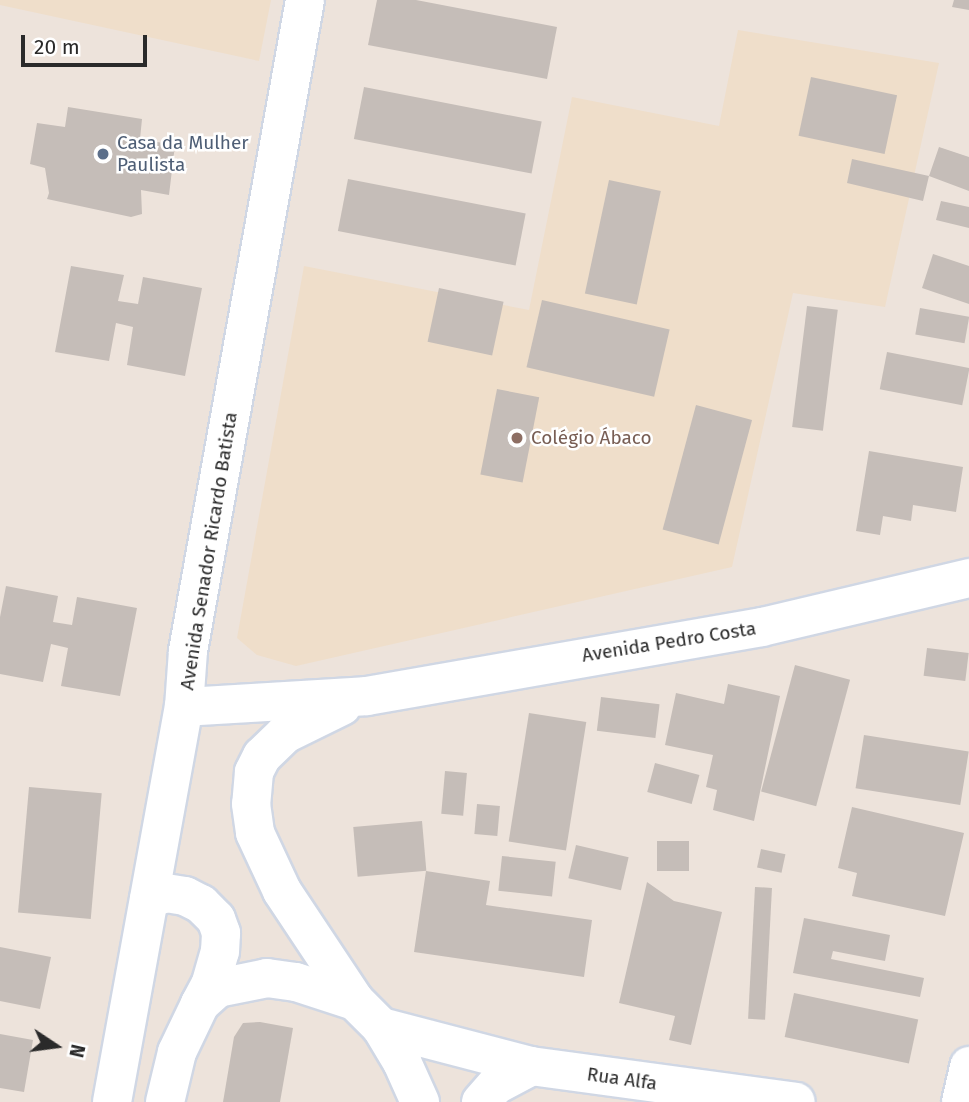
<!DOCTYPE html>
<meta charset="utf-8">
<style>
body{margin:0}
#map{position:relative;width:969px;height:1102px;overflow:hidden;background:#ede3db;font-family:"Fira Sans",sans-serif}
div>[style]{position:absolute}
.education>*{inset:0;background:#efdeca}
.building>*{inset:0;background:#c5bdb8;transform-origin:0 0}
.roads{filter:drop-shadow(2px 0 #d0d7e4) drop-shadow(-2px 0 #d0d7e4) drop-shadow(0 2px #d0d7e4) drop-shadow(0 -2px #d0d7e4)}
.minor>*{height:38px;margin:-19px;padding:0 19px;transform-origin:19px;border-radius:19px;background:#fff}
.dots>*{width:19px;height:19px;translate:-50% -50%;box-sizing:border-box;border:4px solid #fff;border-radius:50%}
span{translate:-50% -50%;white-space:nowrap;text-align:center;line-height:1.15;-webkit-text-stroke:5px #fff;paint-order:stroke}
.service-label{font-size:19px;color:#4e5e75}
.left{translate:0 -50%;text-align:left}
.education-label{font-size:19px;color:#785e54}
.street-label{font-size:19px;color:#2a2a2a}
.north{position:absolute;left:21px;top:1011px;width:70px;height:70px;-webkit-text-stroke:5px #fff;paint-order:stroke;rotate:103deg;font-size:19px;font-weight:700;line-height:28px;text-align:center;color:#2a2a2a}
.north::after{content:'';display:block;margin:auto;width:24px;height:32px;background:#2a2a2a;clip-path:polygon(50% 0,100% 100%,50% 72%,0 100%)}
.scale{position:absolute;left:21px;top:35px;width:126px;height:32px;box-sizing:border-box;border:4px solid #2a2a2a;border-top:0;padding-left:9px;font-size:21px;line-height:24px;white-space:nowrap;color:#2a2a2a;-webkit-text-stroke:5px #fff;paint-order:stroke}
</style>
<div id="map">
<div class="education">
<div style="clip-path:polygon(0 0,271px 0,259px 61px,0 5px)"></div>
<div style="clip-path:polygon(738px 30px,939px 63px,885px 307px,793px 293px,732px 567px,296px 666px,257px 655px,237px 638px,304px 266px,529px 310px,572px 97px,719px 126px)"></div>
</div>
<div class="building">
<div style="clip-path:polygon(377px 0,416px 0,557px 27px,547px 79px,368px 45px)"></div>
<div style="clip-path:polygon(954px 0,969px 0,969px 10px,952px 7px)"></div>
<div style="left:811px;top:77px;width:88px;height:60px;rotate:12deg"></div>
<div style="left:364px;top:87px;width:181px;height:53px;rotate:11deg"></div>
<div style="clip-path:polygon(68px 107px,142px 119px,140px 139px,175px 145px,169px 195px,141px 190px,142px 214px,131px 217px,47px 199px,49px 193px,45px 168px,30px 164px,37px 123px,65px 127px)"></div>
<div style="clip-path:polygon(939px 147px,969px 157px,969px 191px,929px 176px,923px 201px,847px 183px,852px 159px,929px 176px)"></div>
<div style="left:348px;top:179px;width:181px;height:53px;rotate:11deg"></div>
<div style="left:609px;top:180px;width:53px;height:116px;rotate:12deg"></div>
<div style="clip-path:polygon(941px 201px,969px 207px,969px 228px,936px 220px)"></div>
<div style="clip-path:polygon(933px 254px,969px 266px,969px 304px,922px 288px)"></div>
<div style="clip-path:polygon(71px 266px,124px 275px,118px 301px,138px 304px,143px 277px,202px 288px,185px 376px,127px 365px,133px 327px,116px 323px,109px 361px,55px 352px)"></div>
<div style="left:439px;top:288px;width:66px;height:55px;rotate:12deg"></div>
<div style="left:542px;top:300px;width:131px;height:69px;rotate:13deg"></div>
<div style="left:807px;top:306px;width:31px;height:122px;rotate:7deg"></div>
<div style="left:920px;top:308px;width:50px;height:27px;rotate:10deg"></div>
<div style="left:887px;top:352px;width:84px;height:38px;rotate:11deg"></div>
<div style="left:497px;top:389px;width:43px;height:87px;rotate:11deg"></div>
<div style="left:696px;top:405px;width:58px;height:129px;rotate:15deg"></div>
<div style="clip-path:polygon(869px 451px,963px 467px,956px 512px,913px 505px,911px 521px,883px 516px,880px 535px,856px 531px)"></div>
<div style="clip-path:polygon(6px 586px,58px 596px,53px 622px,72px 625px,77px 597px,137px 608px,120px 696px,61px 686px,68px 648px,51px 644px,43px 682px,0 674px,0 617px)"></div>
<div style="left:927px;top:648px;width:42px;height:28px;rotate:7deg"></div>
<div style="left:795px;top:665px;width:57px;height:131px;rotate:15deg"></div>
<div style="clip-path:polygon(728px 684px,780px 696px,754px 821px,713px 810px,717px 790px,706px 787px,713px 755px,665px 745px,676px 693px,724px 704px)"></div>
<div style="left:601px;top:697px;width:59px;height:34px;rotate:7deg"></div>
<div style="left:529px;top:713px;width:58px;height:130px;rotate:9deg"></div>
<div style="left:864px;top:735px;width:106px;height:54px;rotate:9deg"></div>
<div style="left:655px;top:763px;width:46px;height:30px;rotate:15deg"></div>
<div style="left:445px;top:771px;width:22px;height:43px;rotate:5deg"></div>
<div style="left:29px;top:787px;width:73px;height:126px;rotate:5deg"></div>
<div style="left:477px;top:804px;width:23px;height:30px;rotate:5deg"></div>
<div style="clip-path:polygon(852px 807px,964px 833px,945px 916px,852px 896px,857px 873px,838px 868px)"></div>
<div style="left:422px;top:821px;width:50px;height:69px;rotate:85deg"></div>
<div style="left:689px;top:841px;width:30px;height:32px;rotate:90deg"></div>
<div style="left:576px;top:845px;width:54px;height:34px;rotate:13deg"></div>
<div style="left:761px;top:849px;width:25px;height:19px;rotate:12deg"></div>
<div style="left:502px;top:856px;width:54px;height:35px;rotate:6deg"></div>
<div style="clip-path:polygon(426px 871px,490px 881px,486px 905px,592px 920px,584px 977px,414px 952px)"></div>
<div style="clip-path:polygon(647px 882px,674px 901px,722px 912px,691px 1045px,669px 1040px,675px 1016px,619px 1003px)"></div>
<div style="left:755px;top:887px;width:17px;height:132px;rotate:3deg"></div>
<div style="clip-path:polygon(804px 918px,890px 935px,885px 961px,833px 951px,831px 959px,924px 978px,920px 997px,793px 973px)"></div>
<div style="clip-path:polygon(0 947px,51px 957px,40px 1009px,0 1001px)"></div>
<div style="left:794px;top:993px;width:127px;height:45px;rotate:12deg"></div>
<div style="clip-path:polygon(260px 1022px,293px 1028px,280px 1102px,223px 1102px,234px 1037px,243px 1023px)"></div>
<div style="clip-path:polygon(0 1034px,33px 1040px,24px 1092px,0 1088px)"></div>
</div>
<div class="roads">
<div class="minor">
<div style="left:342px;top:706px;width:64px;rotate:153.8deg"></div>
<div style="left:285px;top:734px;width:32px;rotate:136deg"></div>
<div style="left:262px;top:756px;width:18px;rotate:117deg"></div>
<div style="left:254px;top:772px;width:32px;rotate:95deg"></div>
<div style="left:251px;top:804px;width:29px;rotate:82deg"></div>
<div style="left:255px;top:833px;width:64px;rotate:65deg"></div>
<div style="left:282px;top:891px;width:132px;rotate:56.4deg"></div>
<div style="left:184px;top:707px;width:183px;rotate:-3.4deg"></div>
<div style="left:367px;top:696px;width:401px;rotate:-9.9deg"></div>
<div style="left:762px;top:627px;width:213px;rotate:-13.3deg"></div>
<div style="left:149px;top:899px;width:18px;rotate:-19deg"></div>
<div style="left:166px;top:893px;width:19px;rotate:9deg"></div>
<div style="left:185px;top:896px;width:18px;rotate:27deg"></div>
<div style="left:201px;top:904px;width:21px;rotate:45deg"></div>
<div style="left:216px;top:919px;width:15px;rotate:70deg"></div>
<div style="left:221px;top:933px;width:18px;rotate:93deg"></div>
<div style="left:220px;top:951px;width:35px;rotate:106deg"></div>
<div style="left:210px;top:985px;width:21px;rotate:118deg"></div>
<div style="left:381px;top:1027px;width:155px;rotate:14.6deg"></div>
<div style="left:531px;top:1066px;width:267px;rotate:7.7deg"></div>
<div style="left:112px;top:1102px;width:402px;rotate:-79.7deg"></div>
<div style="left:184px;top:707px;width:56px;rotate:-85.9deg"></div>
<div style="left:188px;top:651px;width:661px;rotate:-79.81deg"></div>
<div style="left:165px;top:1102px;width:51px;rotate:-76.5deg"></div>
<div style="left:177px;top:1052px;width:53px;rotate:-64.4deg"></div>
<div style="left:200px;top:1004px;width:24px;rotate:-42deg"></div>
<div style="left:218px;top:988px;width:50px;rotate:-11.5deg"></div>
<div style="left:267px;top:978px;width:29px;rotate:8deg"></div>
<div style="left:296px;top:982px;width:62px;rotate:17.9deg"></div>
<div style="left:355px;top:1001px;width:37px;rotate:45deg"></div>
<div style="left:381px;top:1027px;width:41px;rotate:59deg"></div>
<div style="left:402px;top:1062px;width:44px;rotate:65.8deg"></div>
<div style="left:481px;top:1102px;width:23px;rotate:-49deg"></div>
<div style="left:496px;top:1085px;width:40px;rotate:-28deg"></div>
<div style="left:961px;top:1102px;width:37px;rotate:-77deg"></div>
</div>
</div>
<div class="dots">
<div style="left:103px;top:154px;background:#5c6f8a"></div>
<div style="left:517px;top:438px;background:#8d6e63"></div>
</div>
<div class="service-label">
<span class="left" style="left:117px;top:154px">Casa da Mulher<br>Paulista</span>
</div>
<div class="education-label">
<span class="left" style="left:531px;top:438px">Colégio Ábaco</span>
</div>
<div class="street-label">
<span style="left:209px;top:551px;rotate:-81deg">Avenida Senador Ricardo Batista</span>
<span style="left:669px;top:642px;rotate:-9deg">Avenida Pedro Costa</span>
<span style="left:622px;top:1079px;rotate:8deg">Rua Alfa</span>
</div>
<div class="north">N</div>
<div class="scale">20 m</div>
</div>
